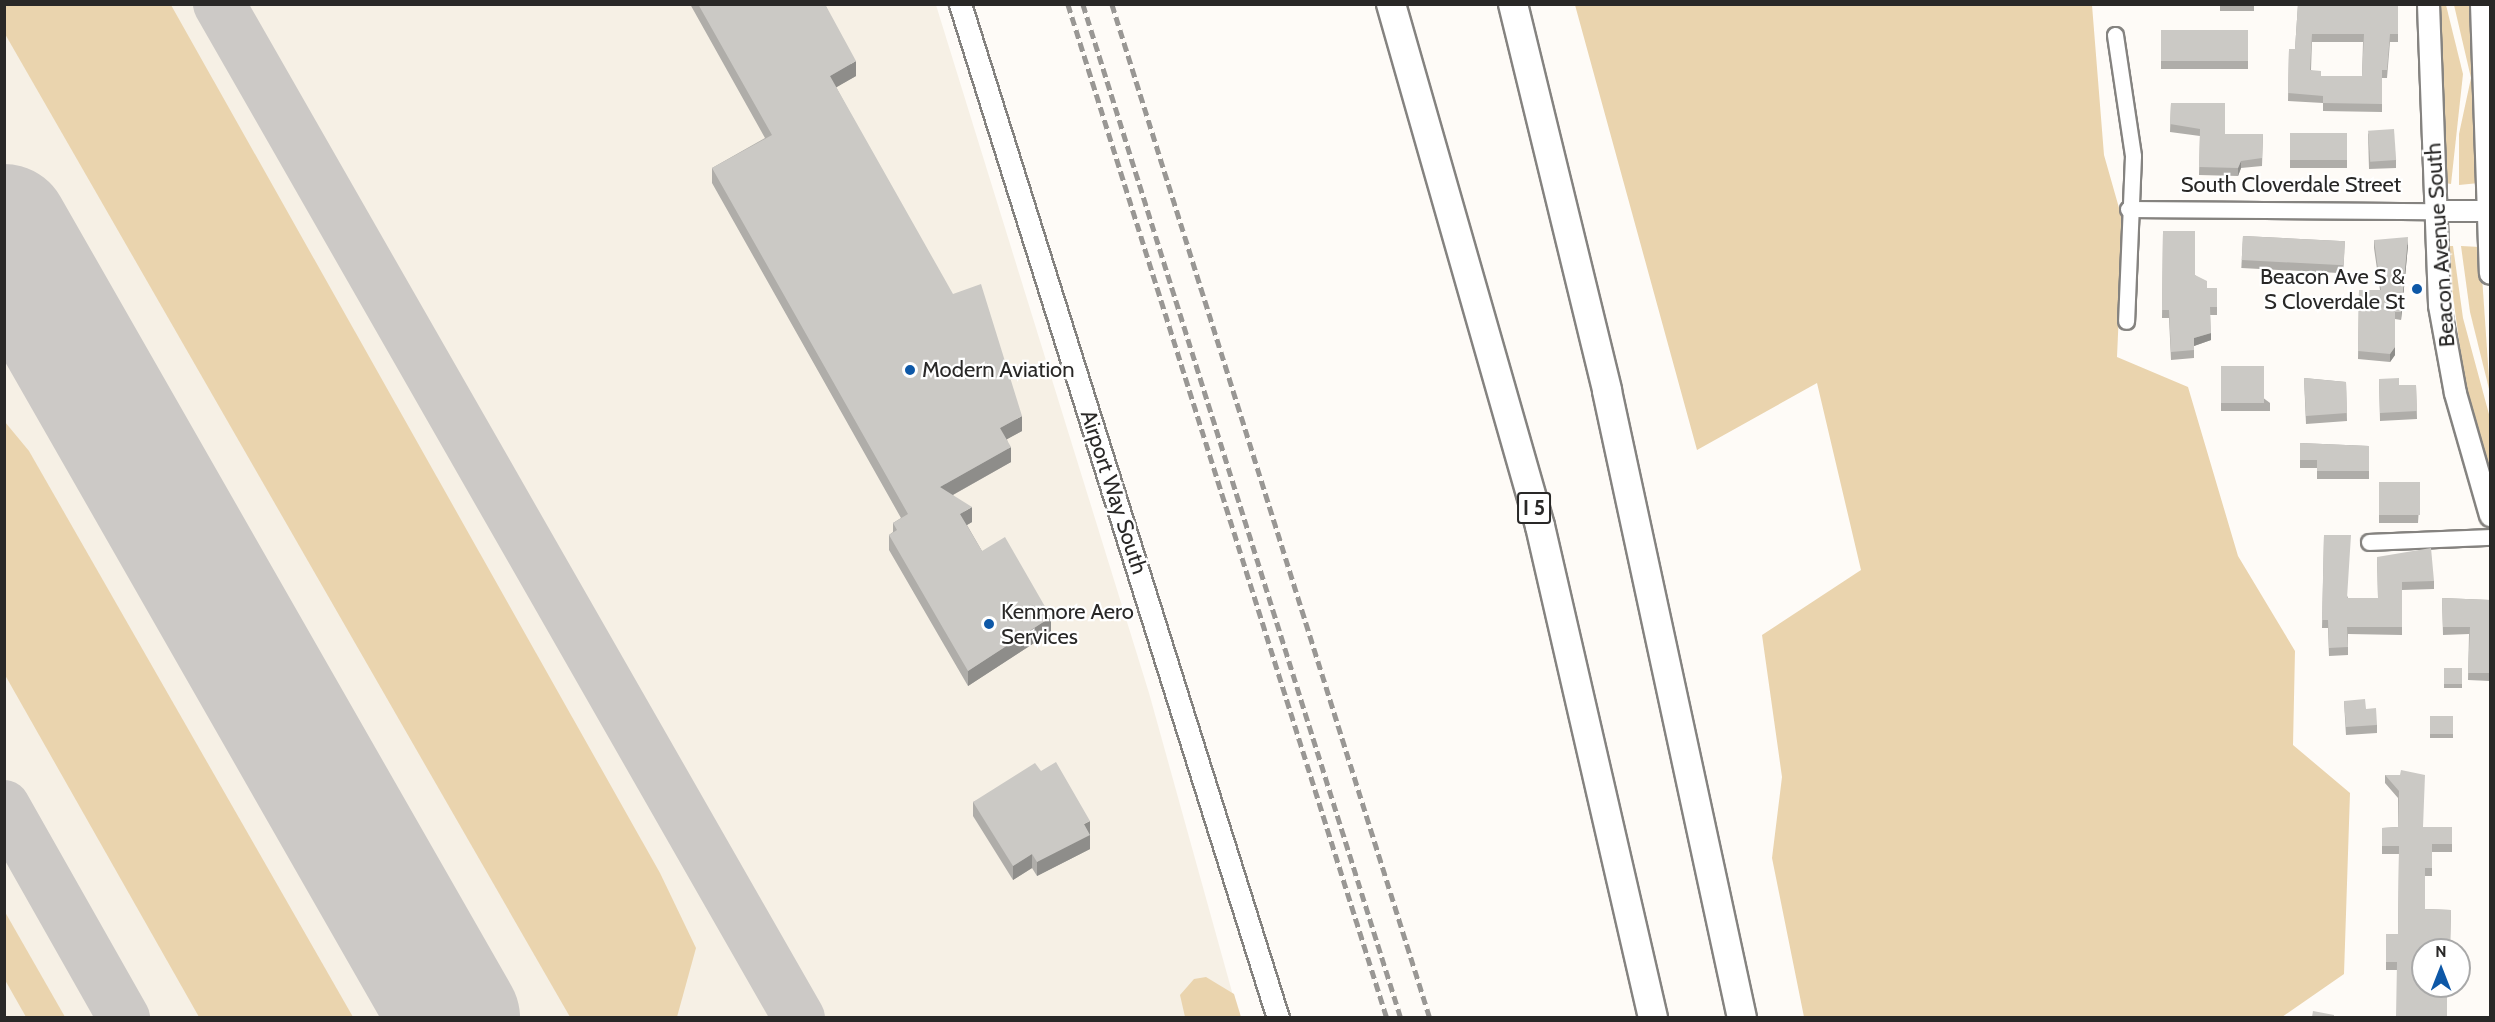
<!DOCTYPE html>
<style>
body{margin:0}
#map{position:relative;width:2495px;height:1022px;overflow:hidden;background:#fefbf7;font-family:Cabin,sans-serif}
div>[style]{position:absolute}
.built>*{inset:0;background:#f6f0e5}
.green>*{inset:0;background:#ead4ae}
.taxiway>*{height:52px;margin:-26px;padding:0 26px;transform-origin:26px;border-radius:26px;background:#ccc9c6}
.runway>*{height:130px;margin:-65px;padding:0 65px;transform-origin:65px;border-radius:65px;background:#ccc9c6}
.roads{filter:drop-shadow(2px 0 #858380) drop-shadow(-2px 0 #858380) drop-shadow(0 2px #858380) drop-shadow(0 -2px #858380)}
.minor>*{height:15px;margin:-7.5px;padding:0 7.5px;transform-origin:7.5px;border-radius:7.5px;background:#fff}
.tertiary>*{height:20px;margin:-10px;padding:0 10px;transform-origin:10px;border-radius:10px;background:#fff}
.secondary>*{height:21px;margin:-10.5px;padding:0 10.5px;transform-origin:10.5px;border-radius:10.5px;background:#fff}
.motorway>*{height:28px;margin:-14px;padding:0 14px;transform-origin:14px;border-radius:14px;background:#fff}
.rail>*{height:4.5px;margin-top:-2.25px;transform-origin:0;background:repeating-linear-gradient(90deg,#999794 0 9px,transparent 0 13.5px)}
.wall>*{inset:0;background:#afada9;transform-origin:0 0}
.shaded-wall>*{inset:0;background:#8e8d8a}
.building>*{inset:0;background:#cbc9c5;transform-origin:0 0}
.dots>*{width:16px;height:16px;translate:-50% -50%;box-sizing:border-box;border:3px solid #fff;border-radius:50%}
span{translate:-50% -50%;white-space:nowrap;text-align:center;line-height:1.15;-webkit-text-stroke:4.5px #fff;paint-order:stroke}
.shield-label span{padding:2px 4px;background:#fff;border:2px solid;border-radius:4px;-webkit-text-stroke-width:0}
.shield-label{font-size:21px;color:#292827;font-weight:700}
.street-label{font-size:22px;color:#292827}
.poi-label{font-size:22px;color:#292827}
.right{translate:-100% -50%;text-align:right}
.left{translate:0 -50%;text-align:left}
.frame{position:absolute;inset:0;border:6px solid #292827;pointer-events:none}
.north{position:absolute;left:2411px;top:938px;width:60px;height:60px;box-sizing:border-box;background:#fff;border:2px solid #a9a9a9;border-radius:50%;rotate:0deg;font-size:16px;font-weight:700;line-height:24px;text-align:center;color:#292827}
.north::after{content:'';display:block;margin:auto;width:21px;height:27px;background:#0e58a7;clip-path:polygon(50% 0,100% 100%,50% 72%,0 100%)}
</style>
<div id="map">
<div class="built">
<div style="clip-path:polygon(5px 5px,936px 5px,1149px 693px,1239px 1017px,5px 1018px)"></div>
</div>
<div class="green">
<div style="clip-path:polygon(4px 5px,171px 5px,660px 873px,696px 948px,677px 1017px,570px 1017px,5px 34px)"></div>
<div style="clip-path:polygon(1575px 5px,2092px 5px,2104px 155px,2123px 222px,2117px 357px,2188px 387px,2238px 556px,2295px 651px,2293px 745px,2350px 793px,2344px 974px,2282px 1017px,1804px 1017px,1772px 858px,1782px 777px,1762px 635px,1861px 570px,1817px 383px,1697px 450px)"></div>
<div style="clip-path:polygon(2440px 5px,2446px 5px,2463px 74px,2451px 184px,2445px 183px)"></div>
<div style="clip-path:polygon(2454px 5px,2473px 5px,2479px 183px,2459px 185px,2459px 134px,2471px 78px)"></div>
<div style="clip-path:polygon(2446px 246px,2453px 246px,2463px 318px,2490px 418px,2490px 477px,2467px 398px)"></div>
<div style="clip-path:polygon(2461px 246px,2480px 247px,2490px 393px,2470px 312px)"></div>
<div style="clip-path:polygon(5px 422px,29px 451px,353px 1017px,199px 1017px,5px 675px)"></div>
<div style="clip-path:polygon(4px 912px,5px 912px,65px 1017px,26px 1017px,5px 980px)"></div>
<div style="clip-path:polygon(1206px 977px,1234px 994px,1241px 1017px,1185px 1017px,1180px 995px,1194px 979px)"></div>
</div>
<div class="taxiway">
<div style="left:219px;top:4px;width:1168px;rotate:60.23deg"></div>
<div style="left:4px;top:806px;width:244px;rotate:60.5deg"></div>
</div>
<div class="runway">
<div style="left:4px;top:229px;width:909px;rotate:60.25deg"></div>
</div>
<div class="roads">
<div class="minor">
<div style="left:2115px;top:35px;width:122px;rotate:81.5deg"></div>
<div style="left:2133px;top:156px;width:165px;rotate:92.4deg"></div>
<div style="left:2128px;top:209px;width:306px;rotate:0.4deg"></div>
<div style="left:2369px;top:542px;width:121px;rotate:-2.4deg"></div>
</div>
<div class="tertiary">
<div style="left:2434px;top:211px;width:56px"></div>
</div>
<div class="secondary">
<div style="left:960px;top:4px;width:1063px;rotate:72.59deg"></div>
<div style="left:2428px;top:4px;width:301px;rotate:87.9deg"></div>
<div style="left:2439px;top:305px;width:89px;rotate:79.7deg"></div>
<div style="left:2455px;top:393px;width:127px;rotate:74deg"></div>
<div style="left:2481px;top:4px;width:269px;rotate:88.1deg"></div>
</div>
<div class="motorway">
<div style="left:1391px;top:4px;width:543px;rotate:74.07deg"></div>
<div style="left:1540px;top:526px;width:505px;rotate:77.06deg"></div>
<div style="left:1513px;top:4px;width:398px;rotate:76.3deg"></div>
<div style="left:1607px;top:391px;width:641px;rotate:77.85deg"></div>
</div>
</div>
<div class="rail">
<div style="left:1068px;top:4px;width:1063px;rotate:72.54deg"></div>
<div style="left:1083px;top:4px;width:1063px;rotate:72.59deg"></div>
<div style="left:1112px;top:4px;width:1063px;rotate:72.59deg"></div>
</div>
<div class="wall">
<div style="clip-path:polygon(690px 4px,825px 4px,856px 76px,836px 87px,1022px 431px,1007px 439px,1011px 462px,953px 495px,972px 522px,967px 525px,982px 551px,1051px 632px,968px 686px,889px 550px,889px 535px,893px 532px,893px 523px,901px 518px,712px 183px,712px 168px,765px 138px)"></div>
<div style="left:2220px;top:4px;width:34px;height:7px"></div>
<div style="clip-path:polygon(evenodd,2298px 4px,2398px 4px,2398px 42px,2390px 42px,2387px 78px,2382px 78px,2382px 112px,2323px 111px,2323px 103px,2288px 101px,2289px 49px,2295px 49px,2298px 4px,2312px 42px,2363px 42px,2362px 76px,2321px 76px,2311px 70px,2312px 42px)"></div>
<div style="left:2248px;top:30px;width:39px;height:87px;rotate:90deg"></div>
<div style="clip-path:polygon(2171px 103px,2225px 134px,2263px 134px,2262px 166px,2241px 168px,2238px 176px,2199px 175px,2200px 136px,2170px 132px)"></div>
<div style="left:2290px;top:133px;width:57px;height:35px"></div>
<div style="clip-path:polygon(2368px 133px,2396px 160px,2396px 168px,2369px 169px)"></div>
<div style="clip-path:polygon(2163px 231px,2195px 275px,2207px 288px,2217px 288px,2217px 315px,2210px 315px,2211px 340px,2194px 346px,2194px 358px,2171px 360px,2169px 318px,2162px 318px)"></div>
<div style="left:2243px;top:236px;width:102px;height:32px;rotate:3deg"></div>
<div style="clip-path:polygon(2374px 240px,2408px 245px,2401px 320px,2395px 319px,2395px 355px,2390px 362px,2358px 359px,2359px 290px,2380px 290px,2374px 248px)"></div>
<div style="clip-path:polygon(2221px 366px,2270px 403px,2270px 411px,2221px 411px)"></div>
<div style="clip-path:polygon(2304px 378px,2346px 382px,2347px 421px,2306px 424px)"></div>
<div style="clip-path:polygon(2379px 379px,2399px 385px,2416px 385px,2417px 419px,2380px 421px)"></div>
<div style="clip-path:polygon(2300px 443px,2369px 446px,2369px 479px,2317px 479px,2317px 468px,2300px 468px)"></div>
<div style="clip-path:polygon(2379px 482px,2420px 490px,2418px 523px,2379px 523px)"></div>
<div style="clip-path:polygon(2324px 535px,2348px 598px,2378px 598px,2377px 557px,2434px 581px,2434px 589px,2402px 590px,2402px 635px,2348px 634px,2348px 655px,2329px 656px,2328px 628px,2322px 628px)"></div>
<div style="clip-path:polygon(2442px 598px,2490px 600px,2490px 681px,2468px 680px,2469px 634px,2443px 635px)"></div>
<div style="left:2444px;top:668px;width:18px;height:20px"></div>
<div style="clip-path:polygon(2344px 701px,2366px 709px,2377px 725px,2377px 733px,2346px 735px)"></div>
<div style="left:2453px;top:716px;width:22px;height:23px;rotate:90deg"></div>
<div style="clip-path:polygon(1041px 771px,1090px 834px,1090px 849px,1037px 876px,1032px 868px,1013px 880px,973px 816px,973px 802px)"></div>
<div style="clip-path:polygon(2385px 775px,2400px 775px,2423px 827px,2452px 827px,2452px 852px,2432px 852px,2432px 876px,2425px 876px,2425px 909px,2451px 910px,2450px 950px,2423px 950px,2425px 990px,2447px 1017px,2397px 970px,2386px 970px,2386px 934px,2398px 934px,2399px 854px,2382px 854px,2382px 828px,2398px 827px,2398px 798px,2385px 783px)"></div>
</div>
<div class="shaded-wall">
<div style="clip-path:polygon(856px 61px,856px 76px,830px 91px,830px 76px)"></div>
<div style="clip-path:polygon(2241px 161px,2241px 168px,2238px 176px,2238px 168px)"></div>
<div style="clip-path:polygon(2408px 237px,2408px 245px,2401px 320px,2401px 312px)"></div>
<div style="clip-path:polygon(2211px 333px,2211px 340px,2194px 346px,2194px 338px)"></div>
<div style="clip-path:polygon(2395px 347px,2395px 355px,2390px 362px,2390px 354px)"></div>
<div style="clip-path:polygon(1022px 416px,1022px 431px,1000px 443px,1000px 428px)"></div>
<div style="clip-path:polygon(1011px 447px,1011px 462px,940px 502px,940px 487px)"></div>
<div style="clip-path:polygon(972px 507px,972px 522px,960px 529px,960px 514px)"></div>
<div style="clip-path:polygon(1051px 617px,1051px 632px,968px 686px,968px 671px)"></div>
<div style="clip-path:polygon(1090px 821px,1090px 849px,1037px 876px,1037px 862px,1084px 824px)"></div>
<div style="clip-path:polygon(1032px 854px,1032px 868px,1013px 880px,1013px 866px)"></div>
</div>
<div class="building">
<div style="clip-path:polygon(698px 4px,825px 4px,856px 61px,830px 76px,953px 294px,981px 284px,1022px 416px,1000px 428px,1011px 447px,940px 487px,972px 507px,960px 514px,982px 551px,1005px 537px,1051px 617px,968px 671px,889px 535px,897px 530px,893px 523px,908px 514px,712px 168px,772px 135px)"></div>
<div style="clip-path:polygon(evenodd,2298px 4px,2398px 4px,2398px 34px,2390px 34px,2387px 70px,2382px 70px,2382px 104px,2323px 103px,2323px 96px,2288px 93px,2289px 49px,2295px 49px,2298px 4px,2312px 34px,2364px 34px,2362px 76px,2321px 76px,2321px 71px,2310px 70px,2312px 34px)"></div>
<div style="left:2248px;top:30px;width:31px;height:87px;rotate:90deg"></div>
<div style="clip-path:polygon(2171px 103px,2225px 103px,2225px 134px,2263px 134px,2262px 158px,2241px 161px,2238px 168px,2199px 167px,2200px 129px,2170px 124px)"></div>
<div style="left:2394px;top:129px;width:31px;height:26px;rotate:86deg"></div>
<div style="left:2290px;top:133px;width:57px;height:27px"></div>
<div style="clip-path:polygon(2163px 231px,2195px 231px,2195px 275px,2207px 281px,2207px 288px,2217px 288px,2217px 307px,2210px 307px,2211px 333px,2194px 338px,2194px 350px,2171px 352px,2169px 310px,2162px 310px)"></div>
<div style="left:2243px;top:236px;width:102px;height:24px;rotate:3deg"></div>
<div style="clip-path:polygon(2408px 237px,2401px 312px,2395px 312px,2395px 347px,2390px 354px,2358px 351px,2359px 290px,2381px 290px,2374px 240px)"></div>
<div style="left:2221px;top:366px;width:43px;height:37px"></div>
<div style="clip-path:polygon(2304px 378px,2346px 382px,2347px 413px,2306px 416px)"></div>
<div style="clip-path:polygon(2399px 378px,2399px 385px,2416px 385px,2417px 411px,2380px 413px,2379px 379px)"></div>
<div style="clip-path:polygon(2300px 443px,2369px 446px,2369px 471px,2317px 471px,2317px 460px,2300px 460px)"></div>
<div style="left:2379px;top:482px;width:41px;height:33px"></div>
<div style="clip-path:polygon(2324px 535px,2351px 535px,2347px 598px,2378px 598px,2377px 557px,2431px 548px,2434px 581px,2402px 582px,2402px 627px,2347px 627px,2348px 647px,2329px 648px,2328px 620px,2322px 620px)"></div>
<div style="clip-path:polygon(2442px 598px,2490px 600px,2490px 673px,2468px 673px,2470px 627px,2443px 627px)"></div>
<div style="left:2444px;top:668px;width:18px;height:16px"></div>
<div style="clip-path:polygon(2365px 699px,2366px 709px,2376px 708px,2377px 725px,2346px 727px,2344px 701px)"></div>
<div style="left:2453px;top:716px;width:18px;height:23px;rotate:90deg"></div>
<div style="clip-path:polygon(1056px 762px,1090px 821px,1084px 824px,1090px 835px,1037px 862px,1032px 854px,1013px 866px,973px 802px,1035px 763px,1041px 771px)"></div>
<div style="clip-path:polygon(2401px 770px,2425px 775px,2423px 827px,2452px 827px,2452px 844px,2432px 844px,2432px 868px,2425px 868px,2425px 909px,2451px 910px,2450px 945px,2425px 945px,2425px 950px,2423px 950px,2423px 986px,2425px 986px,2425px 990px,2447px 990px,2447px 1017px,2396px 1017px,2397px 962px,2386px 962px,2386px 934px,2398px 934px,2399px 846px,2382px 846px,2382px 828px,2398px 827px,2399px 791px,2385px 775px,2400px 775px)"></div>
<div style="clip-path:polygon(2313px 1011px,2334px 1015px,2334px 1017px,2312px 1017px)"></div>
</div>
<div class="dots">
<div style="left:2417px;top:289px;background:#0e58a7"></div>
<div style="left:910px;top:370px;background:#0e58a7"></div>
<div style="left:989px;top:624px;background:#0e58a7"></div>
</div>
<div class="shield-label">
<span style="left:1534px;top:508px">I 5</span>
</div>
<div class="street-label">
<span style="left:2291px;top:185px">South Cloverdale Street</span>
<span style="left:2440px;top:245px;rotate:-94deg">Beacon Avenue South</span>
<span style="left:1114px;top:492px;rotate:72deg">Airport Way South</span>
</div>
<div class="poi-label">
<span class="right" style="left:2405px;top:289px">Beacon Ave S &amp;<br>S Cloverdale St</span>
<span class="left" style="left:922px;top:370px">Modern Aviation</span>
<span class="left" style="left:1001px;top:624px">Kenmore Aero<br>Services</span>
</div>
<div class="frame"></div>
<div class="north">N</div>
</div>
